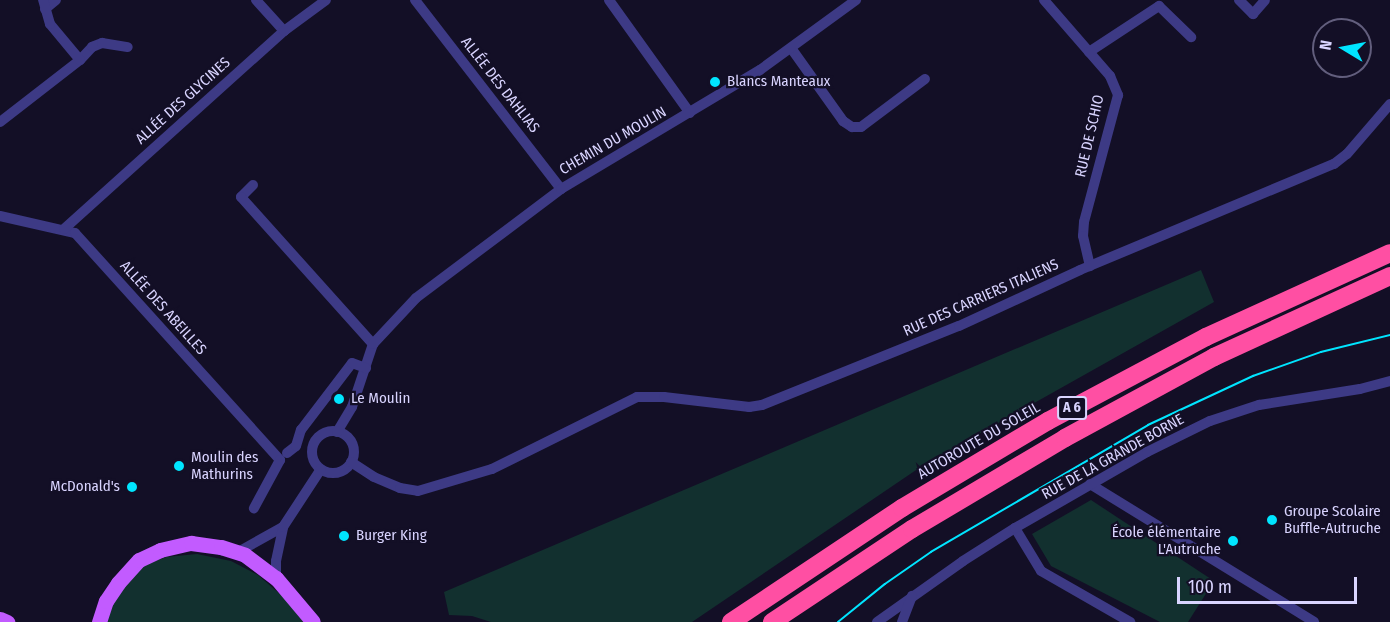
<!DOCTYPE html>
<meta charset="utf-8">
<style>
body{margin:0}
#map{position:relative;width:1390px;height:622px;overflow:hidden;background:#130f26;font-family:"Fira Sans Condensed",sans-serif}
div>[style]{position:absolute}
.green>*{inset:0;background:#12302f}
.street>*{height:10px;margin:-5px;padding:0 5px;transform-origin:5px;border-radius:5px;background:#3d3a85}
.street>.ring{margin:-5px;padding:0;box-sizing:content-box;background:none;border:10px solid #3d3a85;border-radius:50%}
.primary>*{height:15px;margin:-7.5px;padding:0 7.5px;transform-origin:7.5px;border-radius:7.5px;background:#c25bff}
.highway>*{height:18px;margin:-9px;padding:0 9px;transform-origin:9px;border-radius:9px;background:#ff4fa3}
.tram>*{height:1.5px;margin:-0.75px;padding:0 0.75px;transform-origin:0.75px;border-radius:0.75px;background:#00e5ff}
.dots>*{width:16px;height:16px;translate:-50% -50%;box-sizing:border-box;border:3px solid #130f26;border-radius:50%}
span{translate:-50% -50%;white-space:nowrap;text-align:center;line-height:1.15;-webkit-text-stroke:4.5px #130f26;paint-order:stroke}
.shield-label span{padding:2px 4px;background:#130f26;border:2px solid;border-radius:4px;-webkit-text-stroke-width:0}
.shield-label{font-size:14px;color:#d9d4ff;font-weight:700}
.poi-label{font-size:15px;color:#d9d4ff}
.left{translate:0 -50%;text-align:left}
.right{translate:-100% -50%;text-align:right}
.street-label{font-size:15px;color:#d9d4ff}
.north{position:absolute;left:1312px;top:18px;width:60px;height:60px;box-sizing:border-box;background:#130f26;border:2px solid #625e7d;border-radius:50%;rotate:280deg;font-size:16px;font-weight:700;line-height:24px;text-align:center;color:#d9d4ff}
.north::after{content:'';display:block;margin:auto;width:21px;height:27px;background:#00e5ff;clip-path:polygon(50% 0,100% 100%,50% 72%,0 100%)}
.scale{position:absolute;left:1177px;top:577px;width:180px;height:27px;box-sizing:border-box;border:3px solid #d9d4ff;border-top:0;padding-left:8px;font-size:18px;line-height:21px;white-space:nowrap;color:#d9d4ff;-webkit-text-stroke:4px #130f26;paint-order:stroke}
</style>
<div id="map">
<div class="green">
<div style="clip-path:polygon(1201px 270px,1214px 302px,922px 466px,692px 622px,491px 622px,472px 616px,449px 615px,444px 592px)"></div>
<div style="clip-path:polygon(1091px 500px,1214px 581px,1188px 622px,1160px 622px,1051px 566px,1032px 534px)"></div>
<div style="clip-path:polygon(197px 554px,231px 561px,258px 575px,289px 602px,303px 622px,106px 622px,110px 608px,121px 586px,145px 565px,166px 557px)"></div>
</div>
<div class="street">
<div style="left:256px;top:0;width:42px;rotate:47.9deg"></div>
<div style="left:415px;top:0;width:239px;rotate:52.3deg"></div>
<div style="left:609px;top:0;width:139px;rotate:54.4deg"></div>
<div style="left:1044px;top:0;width:101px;rotate:49deg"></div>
<div style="left:1110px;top:76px;width:21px;rotate:67deg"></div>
<div style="left:1118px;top:95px;width:131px;rotate:105deg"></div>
<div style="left:1084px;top:222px;width:14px;rotate:94deg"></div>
<div style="left:1083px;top:236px;width:31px;rotate:77deg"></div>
<div style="left:1239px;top:0;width:20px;rotate:45deg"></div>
<div style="left:1253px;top:14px;width:18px;rotate:-49deg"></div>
<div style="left:45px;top:9px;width:14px;rotate:-39deg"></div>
<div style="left:791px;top:48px;width:90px;rotate:54.5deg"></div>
<div style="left:843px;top:121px;width:11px;rotate:34deg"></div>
<div style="left:852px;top:127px;width:9px"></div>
<div style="left:861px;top:127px;width:80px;rotate:-36.9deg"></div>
<div style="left:1089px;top:52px;width:84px;rotate:-33.3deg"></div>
<div style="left:1159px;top:6px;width:45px;rotate:44.1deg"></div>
<div style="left:80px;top:60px;width:18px;rotate:-47deg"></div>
<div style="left:92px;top:47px;width:11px;rotate:-22deg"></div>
<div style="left:102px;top:43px;width:26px;rotate:9deg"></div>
<div style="left:0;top:122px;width:101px;rotate:-37.8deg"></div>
<div style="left:80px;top:60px;width:47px;rotate:-129.8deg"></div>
<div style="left:50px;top:24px;width:25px;rotate:-106deg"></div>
<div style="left:253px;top:185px;width:17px;rotate:135deg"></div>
<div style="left:241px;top:197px;width:198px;rotate:48.1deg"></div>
<div style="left:0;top:216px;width:77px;rotate:12.8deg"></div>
<div style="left:75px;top:233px;width:306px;rotate:47.9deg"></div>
<div style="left:280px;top:460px;width:55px;rotate:118.4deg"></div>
<div style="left:64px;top:229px;width:296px;rotate:-42deg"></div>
<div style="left:284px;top:31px;width:52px;rotate:-36.4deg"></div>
<div class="ring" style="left:312px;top:431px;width:32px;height:32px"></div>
<div style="left:337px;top:432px;width:29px;rotate:-59deg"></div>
<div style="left:352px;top:407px;width:66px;rotate:-71.6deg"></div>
<div style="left:373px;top:344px;width:63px;rotate:-46.9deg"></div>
<div style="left:416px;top:298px;width:181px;rotate:-36.9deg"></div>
<div style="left:561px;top:189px;width:232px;rotate:-30.9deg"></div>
<div style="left:760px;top:70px;width:119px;rotate:-36.1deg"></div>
<div style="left:287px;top:453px;width:11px;rotate:-38deg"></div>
<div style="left:296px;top:446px;width:17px;rotate:-73deg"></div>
<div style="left:301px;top:430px;width:84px;rotate:-52.7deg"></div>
<div style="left:352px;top:363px;width:15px;rotate:20deg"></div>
<div style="left:351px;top:462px;width:27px;rotate:33deg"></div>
<div style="left:374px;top:477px;width:28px;rotate:23deg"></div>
<div style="left:400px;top:488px;width:18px;rotate:9deg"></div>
<div style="left:418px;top:491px;width:77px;rotate:-16.6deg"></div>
<div style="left:492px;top:469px;width:162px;rotate:-26.4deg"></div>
<div style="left:637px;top:397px;width:27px"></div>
<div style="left:664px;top:397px;width:86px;rotate:6.7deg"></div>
<div style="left:749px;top:407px;width:13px;rotate:-9deg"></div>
<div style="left:762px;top:405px;width:212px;rotate:-21.9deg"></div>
<div style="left:959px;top:326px;width:133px;rotate:-24.8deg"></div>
<div style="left:1080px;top:270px;width:275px;rotate:-22.7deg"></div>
<div style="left:1334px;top:164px;width:16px;rotate:-38deg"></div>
<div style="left:1347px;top:154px;width:66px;rotate:-49.3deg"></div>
<div style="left:1090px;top:484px;width:263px;rotate:31.6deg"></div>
<div style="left:1015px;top:528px;width:50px;rotate:58.8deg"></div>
<div style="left:1041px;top:571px;width:103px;rotate:29.8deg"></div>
<div style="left:238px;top:552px;width:51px;rotate:-29.1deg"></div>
<div style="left:276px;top:578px;width:17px;rotate:-90deg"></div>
<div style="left:276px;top:561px;width:35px;rotate:-78deg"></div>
<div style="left:283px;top:527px;width:69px;rotate:-56.8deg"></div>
<div style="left:877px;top:622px;width:105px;rotate:-35.3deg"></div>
<div style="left:963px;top:561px;width:62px;rotate:-32.4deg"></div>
<div style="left:1015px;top:528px;width:152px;rotate:-29.9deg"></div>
<div style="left:1147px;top:452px;width:70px;rotate:-26.2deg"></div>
<div style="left:1210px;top:421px;width:52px;rotate:-18.1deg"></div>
<div style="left:1259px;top:405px;width:102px;rotate:-9deg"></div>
<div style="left:1360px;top:389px;width:31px;rotate:-15deg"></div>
<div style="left:902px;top:622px;width:28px;rotate:-69deg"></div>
</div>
<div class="primary">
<div style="left:0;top:619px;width:8px;rotate:23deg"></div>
<div style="left:99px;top:622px;width:22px;rotate:-72deg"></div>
<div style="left:106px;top:601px;width:22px;rotate:-56deg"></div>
<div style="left:118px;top:583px;width:31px;rotate:-48deg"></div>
<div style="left:139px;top:560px;width:23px;rotate:-25deg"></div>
<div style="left:160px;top:550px;width:32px;rotate:-13deg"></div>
<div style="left:191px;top:543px;width:30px;rotate:8deg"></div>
<div style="left:221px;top:547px;width:25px;rotate:18deg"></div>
<div style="left:245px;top:555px;width:39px;rotate:37deg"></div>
<div style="left:276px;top:578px;width:57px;rotate:49.9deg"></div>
</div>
<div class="highway">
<div style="left:731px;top:622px;width:206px;rotate:-33.7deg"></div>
<div style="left:902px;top:508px;width:170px;rotate:-30.8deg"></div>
<div style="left:1048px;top:421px;width:179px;rotate:-28deg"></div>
<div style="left:1206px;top:337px;width:202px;rotate:-24.5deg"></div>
<div style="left:772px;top:622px;width:168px;rotate:-33.6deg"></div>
<div style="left:912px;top:529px;width:178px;rotate:-30.7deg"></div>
<div style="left:1065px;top:438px;width:170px;rotate:-28.5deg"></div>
<div style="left:1214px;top:357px;width:194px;rotate:-24.7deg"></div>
</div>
<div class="tram">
<div style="left:838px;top:622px;width:60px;rotate:-39deg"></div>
<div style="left:885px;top:584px;width:56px;rotate:-34.8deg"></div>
<div style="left:931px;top:552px;width:251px;rotate:-30.3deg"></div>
<div style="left:1148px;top:425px;width:116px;rotate:-25deg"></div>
<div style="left:1253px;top:376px;width:72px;rotate:-19.4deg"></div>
<div style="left:1321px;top:352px;width:71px;rotate:-13.8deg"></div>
</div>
<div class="dots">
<div style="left:715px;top:82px;background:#00e5ff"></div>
<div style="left:339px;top:399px;background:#00e5ff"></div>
<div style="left:179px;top:466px;background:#00e5ff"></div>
<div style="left:132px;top:487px;background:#00e5ff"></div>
<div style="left:1272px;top:520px;background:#00e5ff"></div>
<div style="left:344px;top:536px;background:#00e5ff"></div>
<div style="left:1233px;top:541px;background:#00e5ff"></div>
</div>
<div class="shield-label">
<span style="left:1072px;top:408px">A 6</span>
</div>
<div class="poi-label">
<span class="left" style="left:727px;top:82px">Blancs Manteaux</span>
<span class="left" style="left:351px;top:399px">Le Moulin</span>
<span class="left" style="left:191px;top:466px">Moulin des<br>Mathurins</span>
<span class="right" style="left:120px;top:487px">McDonald's</span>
<span class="left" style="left:1284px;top:520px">Groupe Scolaire<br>Buffle-Autruche</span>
<span class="right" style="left:1221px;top:541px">École élémentaire<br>L'Autruche</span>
<span class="left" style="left:356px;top:536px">Burger King</span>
</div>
<div class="street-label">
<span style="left:500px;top:85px;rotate:52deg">ALLÉE DES DAHLIAS</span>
<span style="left:183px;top:101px;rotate:-42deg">ALLÉE DES GLYCINES</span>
<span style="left:1090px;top:136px;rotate:-77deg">RUE DE SCHIO</span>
<span style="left:613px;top:141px;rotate:-30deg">CHEMIN DU MOULIN</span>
<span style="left:981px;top:298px;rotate:-24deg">RUE DES CARRIERS ITALIENS</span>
<span style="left:163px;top:308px;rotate:48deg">ALLÉE DES ABEILLES</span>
<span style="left:979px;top:441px;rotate:-30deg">AUTOROUTE DU SOLEIL</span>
<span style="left:1113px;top:457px;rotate:-29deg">RUE DE LA GRANDE BORNE</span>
</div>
<div class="north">N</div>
<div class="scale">100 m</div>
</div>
